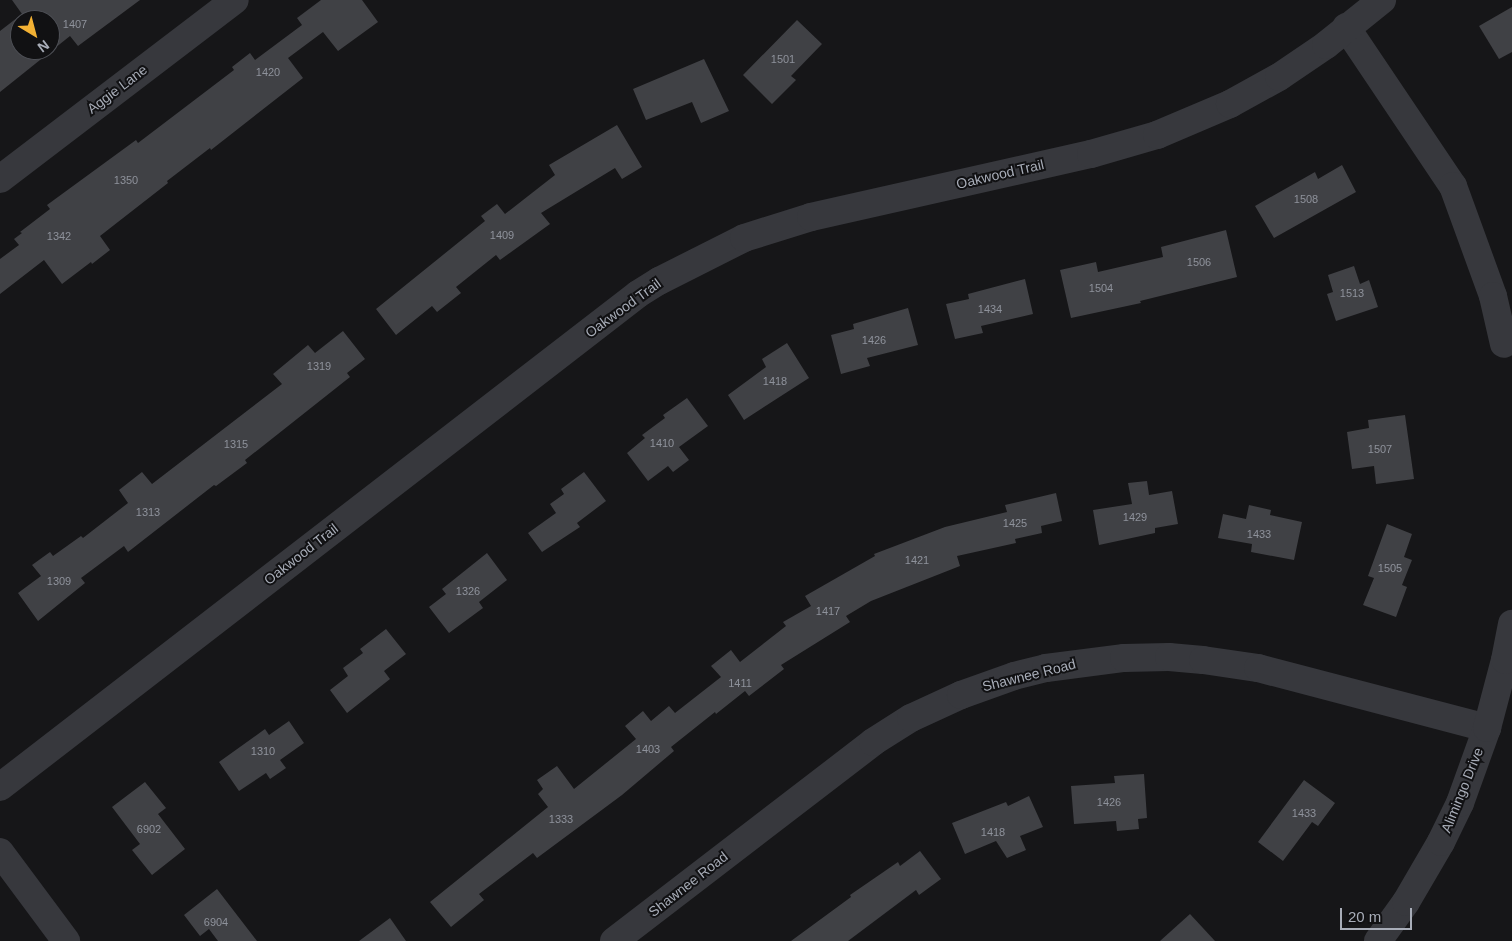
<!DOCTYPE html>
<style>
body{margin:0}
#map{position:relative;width:1512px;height:941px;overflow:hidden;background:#161618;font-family:Helvetica,sans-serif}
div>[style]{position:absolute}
.building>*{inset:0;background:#404145}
.minor>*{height:28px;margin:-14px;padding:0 14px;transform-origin:14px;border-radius:14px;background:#37383d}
span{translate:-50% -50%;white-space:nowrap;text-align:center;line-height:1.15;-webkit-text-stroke:4px #111113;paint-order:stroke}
.number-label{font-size:11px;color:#8e929b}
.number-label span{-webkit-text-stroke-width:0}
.street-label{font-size:14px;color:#a8adb8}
.north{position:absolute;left:10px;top:10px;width:50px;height:50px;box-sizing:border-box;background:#111113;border:1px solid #4d4f55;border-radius:50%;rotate:143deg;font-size:14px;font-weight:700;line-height:20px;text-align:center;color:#a8adb8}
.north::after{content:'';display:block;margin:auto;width:18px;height:22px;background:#f2b134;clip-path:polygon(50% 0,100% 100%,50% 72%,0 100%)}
.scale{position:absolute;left:1340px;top:908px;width:72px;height:22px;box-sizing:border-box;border:2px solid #a8adb8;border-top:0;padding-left:6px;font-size:15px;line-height:18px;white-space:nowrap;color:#a8adb8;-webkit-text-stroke:4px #111113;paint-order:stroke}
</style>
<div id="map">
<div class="building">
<div style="clip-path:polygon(evenodd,12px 0,140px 0,78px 46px,70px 36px,0 92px,0 31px,22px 14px,12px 0,20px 20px,50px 20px,50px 50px,20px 50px,20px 20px)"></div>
<div style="clip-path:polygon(321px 0,362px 0,378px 22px,338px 51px,323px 32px,288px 58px,303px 78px,211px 150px,210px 148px,167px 181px,168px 183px,100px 236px,110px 250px,92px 264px,91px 262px,62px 284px,44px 260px,0 294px,0 259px,19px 245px,14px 239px,22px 233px,20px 232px,50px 209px,47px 205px,136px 140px,138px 143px,234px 70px,232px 67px,250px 53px,255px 60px,302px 25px,297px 18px)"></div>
<div style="clip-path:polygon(1512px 7px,1512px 52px,1499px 59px,1479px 26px)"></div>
<div style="clip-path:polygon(797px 20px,822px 44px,791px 76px,796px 80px,772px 104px,743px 75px)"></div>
<div style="clip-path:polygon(704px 59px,729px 111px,701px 123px,692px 102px,646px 120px,633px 89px)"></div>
<div style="clip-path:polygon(617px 125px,642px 167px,622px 179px,615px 168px,541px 213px,550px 224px,500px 260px,496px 255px,456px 287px,461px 293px,437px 312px,432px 306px,396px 335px,376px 309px,485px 221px,481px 216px,497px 204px,505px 214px,555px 175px,549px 165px)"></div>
<div style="clip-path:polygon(1342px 165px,1356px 192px,1274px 238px,1255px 206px,1315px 172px,1318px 179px)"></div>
<div style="clip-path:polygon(1226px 230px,1237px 277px,1140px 301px,1141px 303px,1071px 318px,1060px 270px,1096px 262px,1098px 272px,1163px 257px,1161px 247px)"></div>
<div style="clip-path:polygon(1354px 266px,1360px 284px,1369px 280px,1378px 307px,1336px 321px,1327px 294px,1333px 292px,1328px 275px)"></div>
<div style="clip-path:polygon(1025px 279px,1033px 314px,981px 326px,983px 333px,955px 339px,946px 304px,969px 299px,968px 294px)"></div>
<div style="clip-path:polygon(908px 308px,918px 345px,867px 358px,870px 366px,841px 374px,831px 335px,854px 329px,853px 324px)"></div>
<div style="clip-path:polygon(343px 331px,365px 359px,347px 373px,350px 377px,245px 460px,247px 463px,216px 486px,214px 485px,128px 552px,124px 546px,81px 578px,85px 583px,38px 621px,18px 593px,41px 576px,32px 565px,50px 552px,53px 556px,81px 536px,83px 538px,128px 503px,119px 490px,142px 472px,152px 484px,282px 384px,273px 374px,308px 345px,315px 353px)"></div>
<div style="clip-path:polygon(787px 343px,809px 378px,744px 420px,728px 395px,766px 367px,762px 359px)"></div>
<div style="clip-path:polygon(687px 398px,708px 426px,679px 447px,689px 460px,673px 472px,668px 466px,648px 481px,627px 453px,645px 438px,642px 435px,665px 418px,663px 415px)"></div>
<div style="clip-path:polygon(1405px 415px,1414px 479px,1376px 484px,1374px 466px,1352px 469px,1347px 432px,1369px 428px,1368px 420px)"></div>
<div style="clip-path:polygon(584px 472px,606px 501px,577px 523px,580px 527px,542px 552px,528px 533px,556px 513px,550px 504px,564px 494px,561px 489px)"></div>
<div style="clip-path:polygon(1147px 481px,1149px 495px,1172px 491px,1178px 524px,1155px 528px,1155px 533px,1099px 545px,1093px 510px,1132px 504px,1128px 483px)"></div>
<div style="clip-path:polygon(1056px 493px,1062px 521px,1041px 526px,1042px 533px,1015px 539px,1016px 543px,957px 556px,960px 566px,871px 601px,846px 616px,850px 622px,781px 665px,784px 669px,749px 696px,745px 691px,716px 714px,715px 712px,671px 747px,674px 751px,622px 795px,537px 858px,533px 853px,479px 894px,484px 900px,451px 927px,430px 902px,548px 807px,538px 794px,543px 789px,537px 780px,557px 766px,574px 789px,636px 739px,625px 726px,643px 711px,651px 721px,669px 706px,675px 713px,721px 677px,711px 666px,731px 650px,740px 662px,786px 626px,783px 622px,811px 606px,805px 596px,875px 556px,874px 554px,945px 527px,1007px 512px,1005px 505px)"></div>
<div style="clip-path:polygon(1249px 505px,1271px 510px,1270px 515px,1302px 522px,1294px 560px,1251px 552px,1252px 544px,1218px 538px,1223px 514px,1246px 519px)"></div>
<div style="clip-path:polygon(1387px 524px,1412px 534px,1404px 557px,1412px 560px,1402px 585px,1407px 587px,1396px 617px,1363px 605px,1374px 578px,1368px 576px)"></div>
<div style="clip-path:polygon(487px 553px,507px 580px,479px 602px,483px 608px,449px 633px,429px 607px,446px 594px,442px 589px)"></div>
<div style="clip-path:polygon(386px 629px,406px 654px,384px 671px,390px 679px,347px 713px,330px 690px,348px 676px,343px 668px,363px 653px,360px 649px)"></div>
<div style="clip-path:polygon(289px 721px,304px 743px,280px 760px,286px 768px,270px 779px,266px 773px,239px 791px,219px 762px,265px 729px,269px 735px)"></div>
<div style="clip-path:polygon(1144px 774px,1147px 818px,1138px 819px,1139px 829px,1117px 831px,1116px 821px,1074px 824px,1071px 786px,1115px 783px,1114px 776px)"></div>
<div style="clip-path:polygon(1304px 780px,1335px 803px,1318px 826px,1312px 822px,1283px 861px,1258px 842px)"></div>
<div style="clip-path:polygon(145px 782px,166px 808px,158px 814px,185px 849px,152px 875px,132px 850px,140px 844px,112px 807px)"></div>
<div style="clip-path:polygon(1029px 796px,1043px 827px,1020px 836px,1026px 850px,1007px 858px,996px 841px,965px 854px,952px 823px,1006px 802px,1008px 806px)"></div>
<div style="clip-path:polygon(920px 851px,941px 879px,919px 895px,916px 890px,848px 941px,791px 941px,851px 897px,850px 895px,898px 862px,900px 866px)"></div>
<div style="clip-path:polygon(217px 889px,257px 941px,218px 941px,209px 929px,200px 936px,184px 915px)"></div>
<div style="clip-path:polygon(1190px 914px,1215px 941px,1160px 941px)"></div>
<div style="clip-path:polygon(390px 918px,406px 941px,359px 941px)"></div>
</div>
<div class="minor">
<div style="left:1346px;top:27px;width:192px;rotate:56.1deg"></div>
<div style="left:1453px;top:186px;width:117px;rotate:70deg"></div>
<div style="left:1493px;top:296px;width:49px;rotate:77.1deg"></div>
<div style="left:0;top:179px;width:295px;rotate:-37.3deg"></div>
<div style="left:0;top:787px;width:806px;rotate:-37.69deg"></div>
<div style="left:638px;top:294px;width:25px;rotate:-32deg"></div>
<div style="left:659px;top:281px;width:95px;rotate:-26.8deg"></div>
<div style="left:744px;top:238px;width:70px;rotate:-17.4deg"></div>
<div style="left:811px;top:217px;width:287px;rotate:-12.7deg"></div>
<div style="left:1091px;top:154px;width:69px;rotate:-16.1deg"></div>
<div style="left:1157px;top:135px;width:79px;rotate:-23deg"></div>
<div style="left:1230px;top:104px;width:56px;rotate:-28.9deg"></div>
<div style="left:1279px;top:77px;width:57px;rotate:-34.2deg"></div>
<div style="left:1326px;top:45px;width:72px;rotate:-38.8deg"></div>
<div style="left:0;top:852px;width:111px;rotate:53.4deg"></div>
<div style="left:614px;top:941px;width:327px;rotate:-37.5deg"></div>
<div style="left:873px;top:742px;width:45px;rotate:-32.3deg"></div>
<div style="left:911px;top:718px;width:55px;rotate:-24.7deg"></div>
<div style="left:961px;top:695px;width:56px;rotate:-19.7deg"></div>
<div style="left:1014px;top:676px;width:33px;rotate:-14deg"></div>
<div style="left:1046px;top:668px;width:79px;rotate:-7.3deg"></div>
<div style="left:1124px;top:658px;width:45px;rotate:-1.3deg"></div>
<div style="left:1169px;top:657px;width:34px;rotate:5deg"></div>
<div style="left:1203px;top:660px;width:56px;rotate:8.3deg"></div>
<div style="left:1258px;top:668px;width:237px;rotate:14.7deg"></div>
<div style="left:1378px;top:941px;width:48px;rotate:-54.3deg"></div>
<div style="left:1406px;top:902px;width:69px;rotate:-59.7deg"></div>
<div style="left:1441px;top:842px;width:43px;rotate:-64deg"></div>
<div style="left:1460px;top:803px;width:80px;rotate:-70.2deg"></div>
<div style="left:1487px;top:728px;width:70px;rotate:-75.2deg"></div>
<div style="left:1505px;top:660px;width:37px;rotate:-79deg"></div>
</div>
<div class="number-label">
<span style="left:75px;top:24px">1407</span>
<span style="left:783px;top:59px">1501</span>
<span style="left:268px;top:72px">1420</span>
<span style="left:126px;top:180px">1350</span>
<span style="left:1306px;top:199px">1508</span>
<span style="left:502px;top:235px">1409</span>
<span style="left:59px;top:236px">1342</span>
<span style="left:1199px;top:262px">1506</span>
<span style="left:1101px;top:288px">1504</span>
<span style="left:1352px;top:293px">1513</span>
<span style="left:990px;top:309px">1434</span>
<span style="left:874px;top:340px">1426</span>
<span style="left:319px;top:366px">1319</span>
<span style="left:775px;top:381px">1418</span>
<span style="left:662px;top:443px">1410</span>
<span style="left:236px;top:444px">1315</span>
<span style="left:1380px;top:449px">1507</span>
<span style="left:148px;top:512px">1313</span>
<span style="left:1135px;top:517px">1429</span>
<span style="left:1015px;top:523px">1425</span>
<span style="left:1259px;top:534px">1433</span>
<span style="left:917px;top:560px">1421</span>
<span style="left:1390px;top:568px">1505</span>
<span style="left:59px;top:581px">1309</span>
<span style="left:468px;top:591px">1326</span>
<span style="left:828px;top:611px">1417</span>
<span style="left:740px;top:683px">1411</span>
<span style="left:648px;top:749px">1403</span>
<span style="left:263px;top:751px">1310</span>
<span style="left:1109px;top:802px">1426</span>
<span style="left:1304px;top:813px">1433</span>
<span style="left:561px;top:819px">1333</span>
<span style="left:149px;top:829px">6902</span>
<span style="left:993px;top:832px">1418</span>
<span style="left:216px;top:922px">6904</span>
</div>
<div class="street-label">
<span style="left:117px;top:89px;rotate:-37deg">Aggie Lane</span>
<span style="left:1000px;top:174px;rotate:-13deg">Oakwood Trail</span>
<span style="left:623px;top:308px;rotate:-36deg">Oakwood Trail</span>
<span style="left:301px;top:554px;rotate:-38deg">Oakwood Trail</span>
<span style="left:1029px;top:675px;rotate:-14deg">Shawnee Road</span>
<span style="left:1462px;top:790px;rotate:-68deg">Alimingo Drive</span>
<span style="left:688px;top:884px;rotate:-38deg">Shawnee Road</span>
</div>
<div class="north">N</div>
<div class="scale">20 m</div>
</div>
